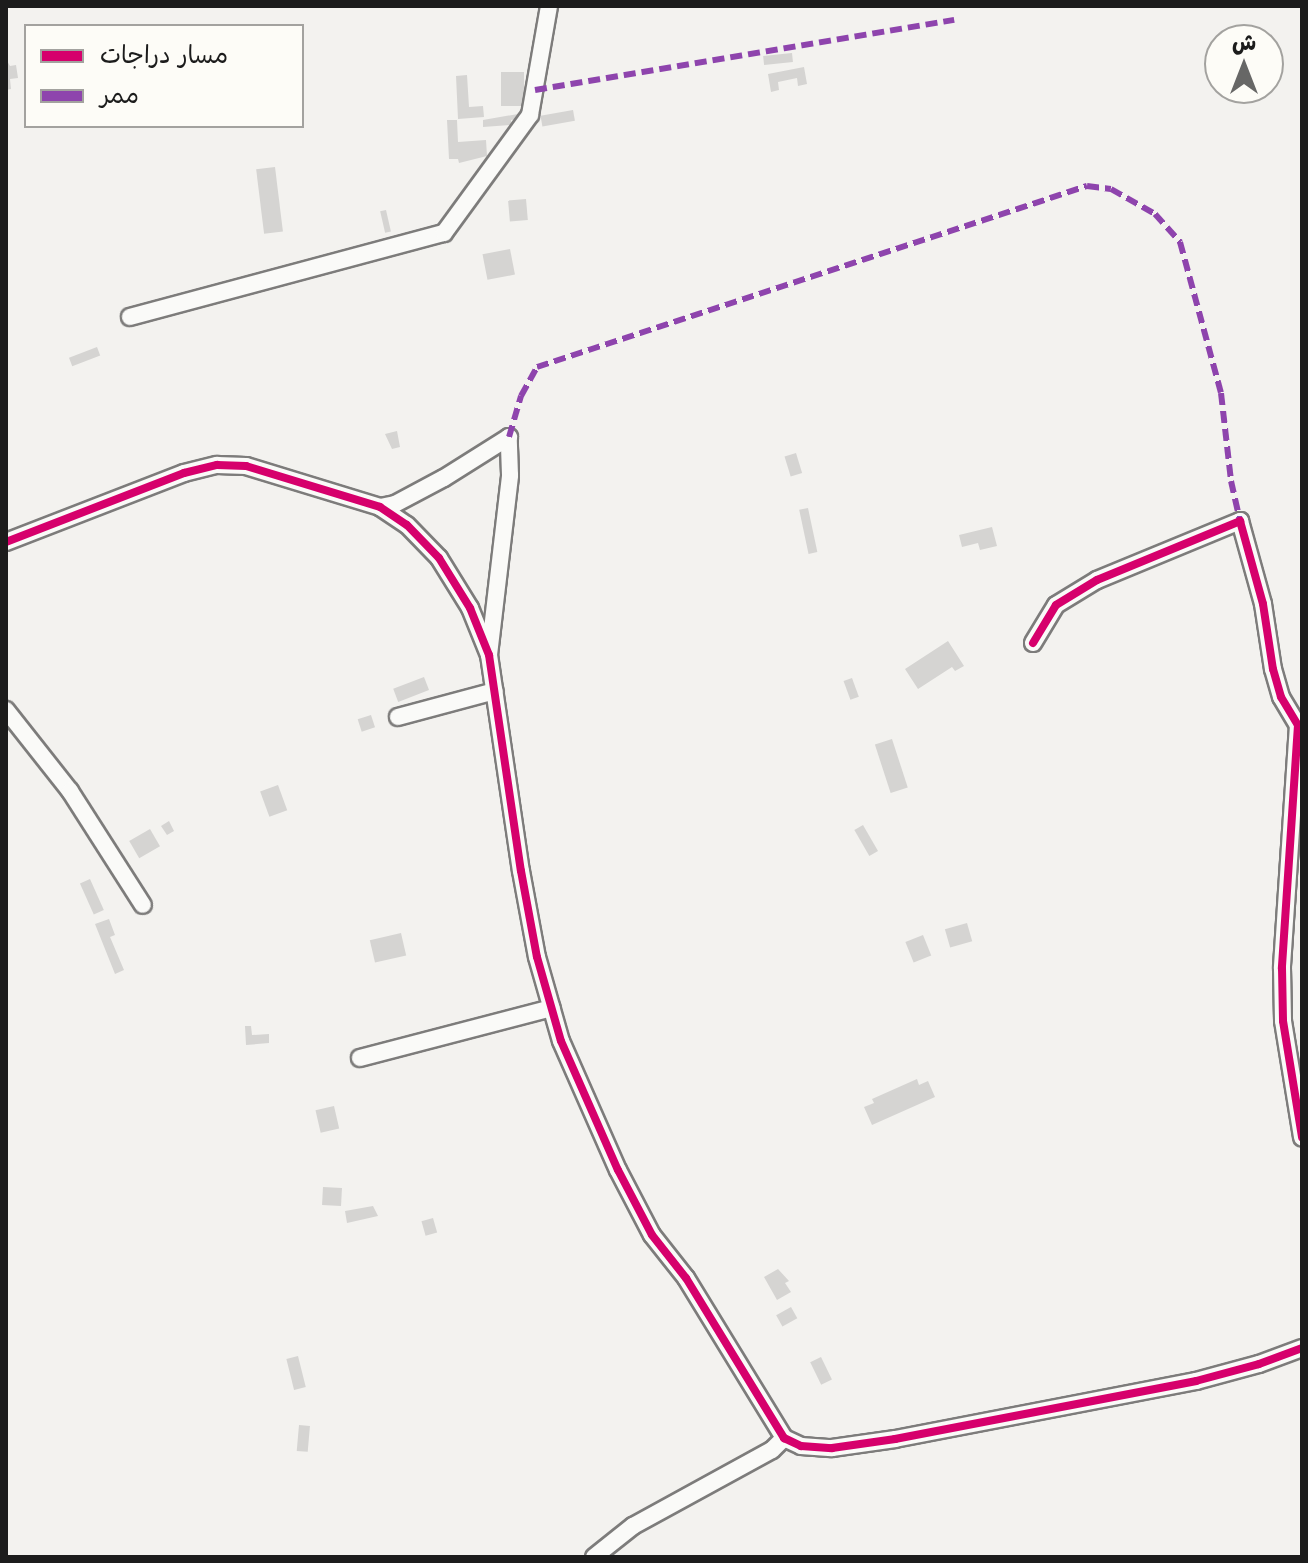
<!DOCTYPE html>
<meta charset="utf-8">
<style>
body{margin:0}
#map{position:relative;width:1308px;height:1563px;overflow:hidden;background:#f3f2ef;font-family:Mali,"Playpen Sans Arabic",sans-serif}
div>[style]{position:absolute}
.building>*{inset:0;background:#d5d4d2;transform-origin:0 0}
.roads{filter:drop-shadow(2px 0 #7d7c7b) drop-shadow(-2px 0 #7d7c7b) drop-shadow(0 2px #7d7c7b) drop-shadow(0 -2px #7d7c7b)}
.minor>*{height:16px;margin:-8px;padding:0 8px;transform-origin:8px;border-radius:8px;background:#fafaf8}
.quiet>*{height:6px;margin-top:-3px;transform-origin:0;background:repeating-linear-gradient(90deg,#8e44ad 0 12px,transparent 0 18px)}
.cycleway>*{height:8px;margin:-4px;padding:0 4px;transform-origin:4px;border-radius:4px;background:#d6006c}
span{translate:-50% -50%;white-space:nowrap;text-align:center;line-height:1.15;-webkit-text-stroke:7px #fdfcf7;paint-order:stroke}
.frame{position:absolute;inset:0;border:8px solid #1c1c1c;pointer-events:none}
.legend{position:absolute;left:24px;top:24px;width:280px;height:104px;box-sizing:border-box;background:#fdfcf7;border:2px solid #a3a29f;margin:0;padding:10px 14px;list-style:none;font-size:24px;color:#1c1c1c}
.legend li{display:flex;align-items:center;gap:16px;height:40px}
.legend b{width:40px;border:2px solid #a3a29f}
.north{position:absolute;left:1204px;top:24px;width:80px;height:80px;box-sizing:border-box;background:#fdfcf7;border:2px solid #a3a29f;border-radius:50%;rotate:0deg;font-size:22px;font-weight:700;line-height:32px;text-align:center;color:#1c1c1c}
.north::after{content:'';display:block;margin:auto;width:28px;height:36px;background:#676766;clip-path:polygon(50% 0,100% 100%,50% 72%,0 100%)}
</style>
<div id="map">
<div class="building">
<div style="left:792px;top:53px;width:9px;height:29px;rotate:84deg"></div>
<div style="clip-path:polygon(6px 59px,10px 66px,16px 65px,18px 78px,10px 79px,11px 89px,6px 90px)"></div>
<div style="clip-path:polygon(804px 67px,807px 84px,798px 86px,797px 78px,778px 82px,779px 90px,771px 92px,768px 74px)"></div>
<div style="left:501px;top:72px;width:23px;height:34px"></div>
<div style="clip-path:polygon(467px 75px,469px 107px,483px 106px,484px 117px,458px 119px,456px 76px)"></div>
<div style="left:573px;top:110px;width:11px;height:33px;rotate:80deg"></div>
<div style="clip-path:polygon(518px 114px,518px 119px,511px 120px,511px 125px,483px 127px,483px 120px)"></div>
<div style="clip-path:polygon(447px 120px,457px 120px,458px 142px,486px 140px,487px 156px,459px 163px,458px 159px,449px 159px)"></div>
<div style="left:275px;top:167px;width:65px;height:19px;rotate:83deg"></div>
<div style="left:526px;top:199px;width:21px;height:18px;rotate:85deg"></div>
<div style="left:386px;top:210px;width:22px;height:6px;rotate:77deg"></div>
<div style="left:510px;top:249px;width:26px;height:28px;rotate:79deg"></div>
<div style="left:97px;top:347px;width:9px;height:30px;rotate:69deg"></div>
<div style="clip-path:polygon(397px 431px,400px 447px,392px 449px,385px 434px)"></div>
<div style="left:796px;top:453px;width:21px;height:12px;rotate:73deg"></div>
<div style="left:808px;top:508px;width:45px;height:9px;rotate:78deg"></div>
<div style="clip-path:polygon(992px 527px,997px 546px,980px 550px,978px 543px,962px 547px,959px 535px)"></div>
<div style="clip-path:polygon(948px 641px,964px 666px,955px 671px,952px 667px,918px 689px,905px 669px)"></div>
<div style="left:424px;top:677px;width:14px;height:33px;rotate:69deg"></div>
<div style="left:852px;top:678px;width:20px;height:9px;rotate:70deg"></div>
<div style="left:371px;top:715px;width:13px;height:14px;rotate:72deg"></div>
<div style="left:892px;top:739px;width:51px;height:18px;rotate:72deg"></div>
<div style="left:278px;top:785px;width:27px;height:19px;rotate:70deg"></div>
<div style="clip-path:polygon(169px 821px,174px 831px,167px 835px,161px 826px)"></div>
<div style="left:863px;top:825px;width:30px;height:10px;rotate:60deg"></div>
<div style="left:150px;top:829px;width:20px;height:24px;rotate:60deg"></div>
<div style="left:90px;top:879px;width:34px;height:11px;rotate:66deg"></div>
<div style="clip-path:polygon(109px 919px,115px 935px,110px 937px,124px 970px,115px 974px,95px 924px)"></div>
<div style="left:967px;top:923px;width:19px;height:23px;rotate:74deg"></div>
<div style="left:401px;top:933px;width:23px;height:32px;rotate:77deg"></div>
<div style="left:923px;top:935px;width:22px;height:19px;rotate:68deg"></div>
<div style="clip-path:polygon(245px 1026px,251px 1026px,252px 1035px,269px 1034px,269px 1043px,246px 1045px)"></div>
<div style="clip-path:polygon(917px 1079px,919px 1085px,928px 1081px,935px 1097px,872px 1125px,864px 1107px,874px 1103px,872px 1099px)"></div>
<div style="left:334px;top:1106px;width:23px;height:19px;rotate:77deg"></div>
<div style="left:323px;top:1187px;width:19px;height:18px;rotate:3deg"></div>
<div style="clip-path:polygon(373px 1206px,378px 1216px,347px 1223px,345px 1211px)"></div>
<div style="left:433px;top:1218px;width:15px;height:12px;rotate:74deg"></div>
<div style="clip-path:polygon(778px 1269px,789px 1281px,785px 1283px,791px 1292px,777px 1300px,764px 1277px)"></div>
<div style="left:791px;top:1307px;width:13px;height:17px;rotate:61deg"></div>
<div style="left:298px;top:1356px;width:32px;height:12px;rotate:76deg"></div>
<div style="left:821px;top:1357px;width:25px;height:12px;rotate:64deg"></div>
<div style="left:299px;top:1425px;width:11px;height:26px;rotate:5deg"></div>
</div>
<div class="roads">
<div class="minor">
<div style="left:130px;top:317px;width:325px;rotate:-15deg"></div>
<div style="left:444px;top:233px;width:146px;rotate:-53.9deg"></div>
<div style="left:530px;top:115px;width:111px;rotate:-80.1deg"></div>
<div style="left:380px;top:507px;width:15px;rotate:-11deg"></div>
<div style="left:395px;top:504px;width:55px;rotate:-28deg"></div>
<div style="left:444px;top:478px;width:77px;rotate:-32.2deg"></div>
<div style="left:6px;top:542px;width:191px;rotate:-21.2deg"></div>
<div style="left:184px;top:473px;width:34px;rotate:-14deg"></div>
<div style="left:217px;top:465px;width:29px;rotate:2deg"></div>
<div style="left:246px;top:466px;width:140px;rotate:17deg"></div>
<div style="left:380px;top:507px;width:32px;rotate:34deg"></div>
<div style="left:407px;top:525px;width:46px;rotate:45.9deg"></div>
<div style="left:439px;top:558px;width:59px;rotate:58.2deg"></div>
<div style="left:470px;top:608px;width:51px;rotate:68deg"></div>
<div style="left:489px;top:655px;width:218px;rotate:81.6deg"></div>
<div style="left:521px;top:871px;width:87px;rotate:79.5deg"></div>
<div style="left:537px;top:957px;width:87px;rotate:74.1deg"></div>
<div style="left:561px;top:1041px;width:141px;rotate:66.2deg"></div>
<div style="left:618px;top:1170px;width:73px;rotate:62.4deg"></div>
<div style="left:652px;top:1235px;width:55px;rotate:51.7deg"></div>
<div style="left:686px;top:1278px;width:188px;rotate:58.5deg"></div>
<div style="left:784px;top:1438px;width:19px;rotate:25deg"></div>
<div style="left:801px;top:1446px;width:31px;rotate:4deg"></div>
<div style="left:832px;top:1448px;width:64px;rotate:-8.1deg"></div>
<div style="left:895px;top:1439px;width:307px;rotate:-10.9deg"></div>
<div style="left:1196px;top:1381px;width:65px;rotate:-15.1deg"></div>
<div style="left:1259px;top:1364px;width:46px;rotate:-20.4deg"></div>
<div style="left:1033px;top:643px;width:44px;rotate:-58.8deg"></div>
<div style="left:1056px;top:605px;width:48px;rotate:-31.4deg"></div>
<div style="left:1097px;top:580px;width:155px;rotate:-22.4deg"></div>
<div style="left:1240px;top:521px;width:86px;rotate:74.5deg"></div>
<div style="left:1263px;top:604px;width:66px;rotate:81.3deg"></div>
<div style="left:1273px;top:669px;width:29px;rotate:74deg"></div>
<div style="left:1281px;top:697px;width:33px;rotate:59deg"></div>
<div style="left:1298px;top:725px;width:244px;rotate:93.8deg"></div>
<div style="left:1282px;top:968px;width:53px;rotate:88.9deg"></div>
<div style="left:1283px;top:1021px;width:118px;rotate:80.7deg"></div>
<div style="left:489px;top:655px;width:181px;rotate:-83.3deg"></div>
<div style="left:510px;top:475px;width:38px;rotate:-92deg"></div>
<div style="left:6px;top:710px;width:103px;rotate:51.7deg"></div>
<div style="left:70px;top:791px;width:135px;rotate:57.4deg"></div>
<div style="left:398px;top:717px;width:100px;rotate:-15deg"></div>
<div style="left:360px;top:1058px;width:198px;rotate:-14.6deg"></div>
<div style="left:594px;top:1557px;width:50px;rotate:-38.5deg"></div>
<div style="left:633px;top:1526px;width:158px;rotate:-28.7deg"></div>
<div style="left:772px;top:1450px;width:17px;rotate:-45deg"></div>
</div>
</div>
<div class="quiet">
<div style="left:535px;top:90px;width:425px;rotate:-9.5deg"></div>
<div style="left:509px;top:437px;width:43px;rotate:-73.7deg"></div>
<div style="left:521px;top:396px;width:33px;rotate:-61deg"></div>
<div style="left:537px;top:367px;width:579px;rotate:-18.22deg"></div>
<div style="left:1087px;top:186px;width:24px;rotate:7deg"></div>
<div style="left:1111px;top:189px;width:51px;rotate:29.6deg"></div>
<div style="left:1155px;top:214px;width:38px;rotate:48deg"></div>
<div style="left:1180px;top:242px;width:156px;rotate:74.8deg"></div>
<div style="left:1221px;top:393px;width:89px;rotate:83.5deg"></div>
<div style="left:1231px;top:481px;width:41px;rotate:77.3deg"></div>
</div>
<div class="cycleway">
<div style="left:6px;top:542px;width:191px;rotate:-21.2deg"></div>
<div style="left:184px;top:473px;width:34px;rotate:-14deg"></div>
<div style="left:217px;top:465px;width:29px;rotate:2deg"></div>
<div style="left:246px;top:466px;width:140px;rotate:17deg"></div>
<div style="left:380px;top:507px;width:32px;rotate:34deg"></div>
<div style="left:407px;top:525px;width:46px;rotate:45.9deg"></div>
<div style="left:439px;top:558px;width:59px;rotate:58.2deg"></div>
<div style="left:470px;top:608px;width:51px;rotate:68deg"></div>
<div style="left:489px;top:655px;width:218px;rotate:81.6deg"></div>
<div style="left:521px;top:871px;width:87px;rotate:79.5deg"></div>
<div style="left:537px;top:957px;width:87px;rotate:74.1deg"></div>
<div style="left:561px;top:1041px;width:141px;rotate:66.2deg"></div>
<div style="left:618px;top:1170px;width:73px;rotate:62.4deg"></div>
<div style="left:652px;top:1235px;width:55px;rotate:51.7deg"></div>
<div style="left:686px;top:1278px;width:188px;rotate:58.5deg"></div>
<div style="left:784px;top:1438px;width:19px;rotate:25deg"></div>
<div style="left:801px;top:1446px;width:31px;rotate:4deg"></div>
<div style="left:832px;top:1448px;width:64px;rotate:-8.1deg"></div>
<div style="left:895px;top:1439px;width:307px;rotate:-10.9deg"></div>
<div style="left:1196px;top:1381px;width:65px;rotate:-15.1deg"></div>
<div style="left:1259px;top:1364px;width:46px;rotate:-20.4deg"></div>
<div style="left:1033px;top:643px;width:44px;rotate:-58.8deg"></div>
<div style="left:1056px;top:605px;width:48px;rotate:-31.4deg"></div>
<div style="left:1097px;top:580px;width:155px;rotate:-22.4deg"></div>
<div style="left:1240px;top:521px;width:86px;rotate:74.5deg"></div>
<div style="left:1263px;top:604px;width:66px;rotate:81.3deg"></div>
<div style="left:1273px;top:669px;width:29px;rotate:74deg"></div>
<div style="left:1281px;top:697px;width:33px;rotate:59deg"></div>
<div style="left:1298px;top:725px;width:244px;rotate:93.8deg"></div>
<div style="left:1282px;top:968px;width:53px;rotate:88.9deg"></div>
<div style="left:1283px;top:1021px;width:118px;rotate:80.7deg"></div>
</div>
<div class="frame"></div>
<ul class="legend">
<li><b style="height:10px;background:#d6006c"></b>مسار دراجات</li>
<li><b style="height:10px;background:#8e44ad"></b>ممر</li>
</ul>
<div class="north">ش</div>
</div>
